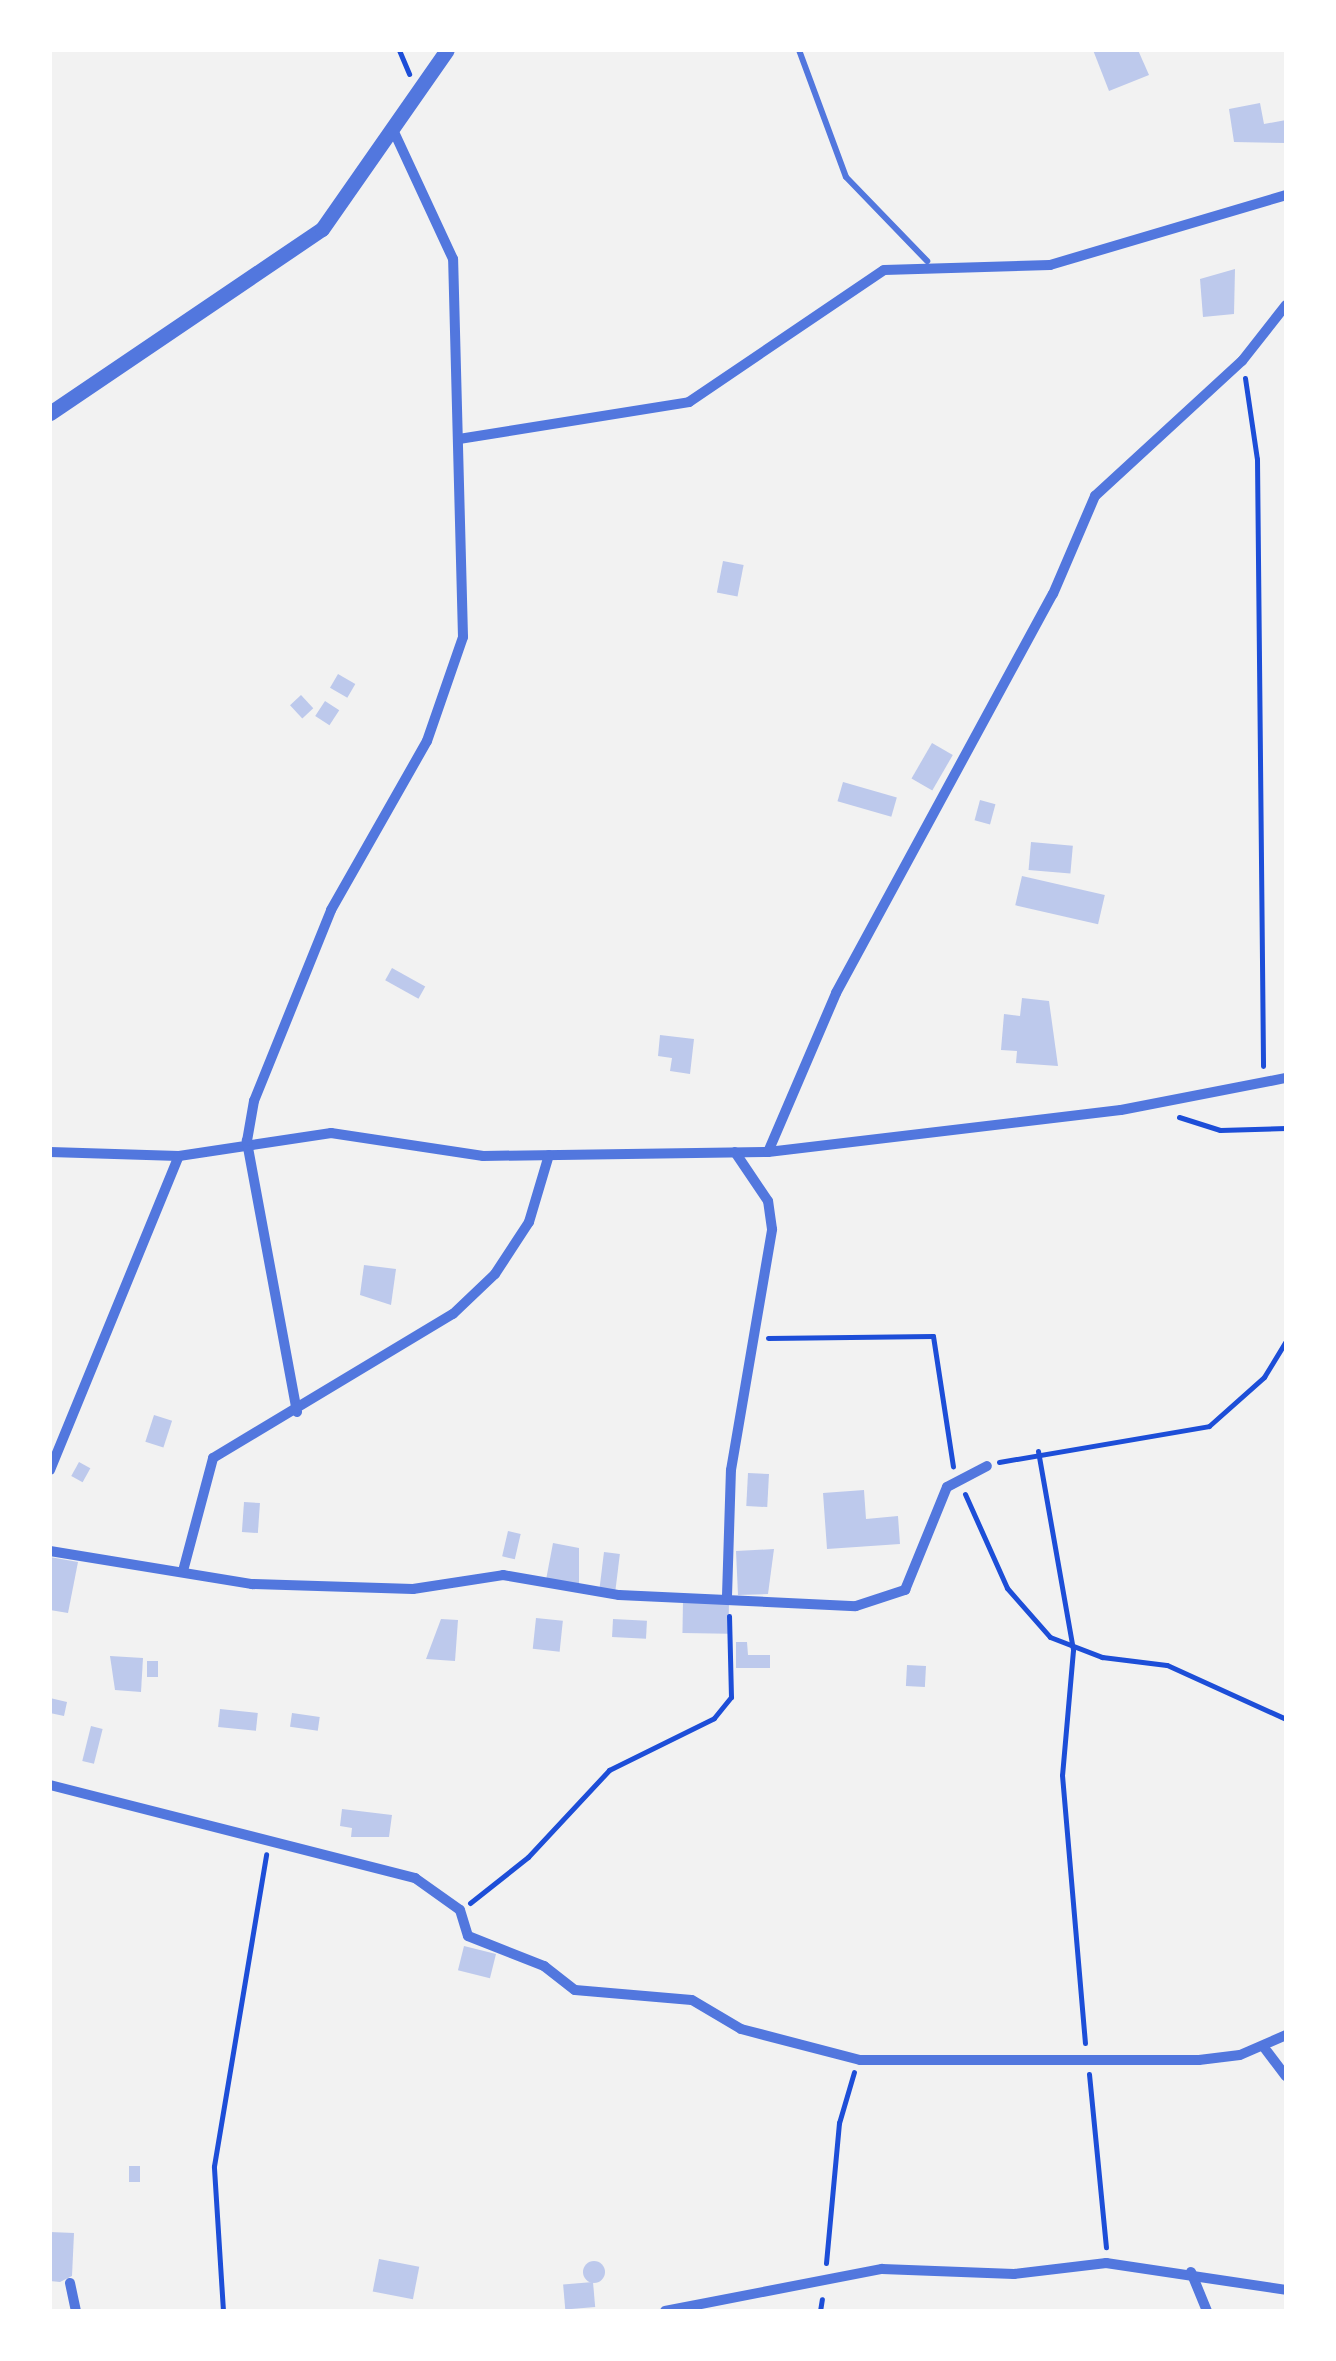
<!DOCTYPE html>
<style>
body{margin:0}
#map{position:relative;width:1336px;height:2361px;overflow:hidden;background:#f2f2f2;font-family:"Sofia Sans Condensed",sans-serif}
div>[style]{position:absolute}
.building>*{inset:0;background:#bdc9ec;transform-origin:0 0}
.round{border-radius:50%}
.path>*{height:5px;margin:-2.5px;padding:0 2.5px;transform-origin:2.5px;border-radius:2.5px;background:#1d4ed8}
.service>*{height:6px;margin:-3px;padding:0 3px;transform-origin:3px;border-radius:3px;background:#5277de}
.minor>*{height:10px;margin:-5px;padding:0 5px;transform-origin:5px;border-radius:5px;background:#5277de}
.tertiary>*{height:15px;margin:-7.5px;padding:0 7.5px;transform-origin:7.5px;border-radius:7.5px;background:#5277de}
span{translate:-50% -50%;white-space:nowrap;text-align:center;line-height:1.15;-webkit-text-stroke:9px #fff;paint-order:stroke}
.frame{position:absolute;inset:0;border:52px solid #fff;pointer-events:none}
</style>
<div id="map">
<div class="building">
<div style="clip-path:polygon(1093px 50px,1138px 50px,1149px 75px,1109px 91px)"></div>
<div style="clip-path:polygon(1260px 103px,1264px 124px,1286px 120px,1286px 143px,1234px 142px,1229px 109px)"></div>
<div style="clip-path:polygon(1235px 269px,1234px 314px,1203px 317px,1200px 279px)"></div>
<div style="left:723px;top:561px;width:21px;height:32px;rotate:11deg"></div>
<div style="left:338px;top:674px;width:20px;height:16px;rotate:30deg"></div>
<div style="left:301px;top:695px;width:18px;height:15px;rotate:47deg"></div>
<div style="left:325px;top:701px;width:17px;height:18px;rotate:33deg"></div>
<div style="left:932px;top:743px;width:24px;height:41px;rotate:30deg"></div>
<div style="left:843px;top:782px;width:56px;height:20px;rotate:16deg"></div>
<div style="left:980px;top:800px;width:16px;height:21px;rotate:15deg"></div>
<div style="left:1031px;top:842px;width:42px;height:28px;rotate:5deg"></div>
<div style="left:1022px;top:876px;width:85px;height:30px;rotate:13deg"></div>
<div style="left:392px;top:968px;width:38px;height:14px;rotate:29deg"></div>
<div style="clip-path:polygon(1022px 998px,1049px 1001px,1058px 1066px,1016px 1063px,1017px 1051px,1001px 1050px,1004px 1014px,1020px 1016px)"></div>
<div style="clip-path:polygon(660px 1035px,694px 1039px,690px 1074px,670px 1071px,672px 1058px,658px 1056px)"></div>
<div style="clip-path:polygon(364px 1265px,396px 1269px,391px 1305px,360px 1295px)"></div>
<div style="left:154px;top:1415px;width:19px;height:28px;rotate:18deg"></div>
<div style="left:79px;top:1462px;width:13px;height:16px;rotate:29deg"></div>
<div style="left:748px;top:1473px;width:21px;height:33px;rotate:3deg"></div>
<div style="clip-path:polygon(864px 1490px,866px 1519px,898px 1516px,900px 1544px,827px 1549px,823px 1493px)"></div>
<div style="left:244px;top:1502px;width:16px;height:30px;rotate:4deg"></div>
<div style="left:508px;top:1531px;width:13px;height:26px;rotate:13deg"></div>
<div style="clip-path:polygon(553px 1543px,579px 1548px,579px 1586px,546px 1580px)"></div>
<div style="clip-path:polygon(774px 1549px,768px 1594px,738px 1595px,736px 1551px)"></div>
<div style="left:604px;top:1552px;width:16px;height:38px;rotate:7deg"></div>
<div style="clip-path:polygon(50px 1557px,78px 1562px,68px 1613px,50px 1610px)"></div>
<div style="left:683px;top:1601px;width:46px;height:32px;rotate:1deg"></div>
<div style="left:536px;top:1618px;width:27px;height:31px;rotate:6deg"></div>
<div style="clip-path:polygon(441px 1619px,458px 1620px,455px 1661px,426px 1659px)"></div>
<div style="left:613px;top:1619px;width:34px;height:18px;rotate:3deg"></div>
<div style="clip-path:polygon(736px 1642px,747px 1642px,748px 1655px,770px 1655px,770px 1668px,736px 1668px)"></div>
<div style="clip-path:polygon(110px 1656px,143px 1658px,141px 1692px,115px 1690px)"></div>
<div style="left:147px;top:1661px;width:11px;height:16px"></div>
<div style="left:907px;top:1665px;width:19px;height:21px;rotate:3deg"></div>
<div style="clip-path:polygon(50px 1698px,67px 1702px,64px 1716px,50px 1713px)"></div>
<div style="left:220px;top:1709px;width:38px;height:18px;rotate:6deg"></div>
<div style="left:292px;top:1713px;width:28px;height:14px;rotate:8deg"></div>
<div style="left:91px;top:1726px;width:12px;height:36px;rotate:14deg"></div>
<div style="clip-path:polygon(342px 1809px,392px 1815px,389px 1837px,351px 1837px,352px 1828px,340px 1826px)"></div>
<div style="left:464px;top:1946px;width:33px;height:25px;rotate:14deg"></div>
<div style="left:129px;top:2166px;width:11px;height:16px"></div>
<div style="clip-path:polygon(50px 2232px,74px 2233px,72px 2276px,60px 2282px,50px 2281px)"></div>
<div style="left:379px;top:2259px;width:41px;height:33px;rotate:11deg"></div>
<div class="round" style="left:583px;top:2261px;width:22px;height:22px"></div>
<div style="left:593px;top:2282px;width:25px;height:30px;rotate:85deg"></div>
</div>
<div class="path">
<div style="left:399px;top:50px;width:26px;rotate:67deg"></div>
<div style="left:1245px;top:378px;width:82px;rotate:81.6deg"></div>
<div style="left:1257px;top:459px;width:607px;rotate:89.43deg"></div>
<div style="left:1179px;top:1117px;width:43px;rotate:17.6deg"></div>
<div style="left:1220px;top:1130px;width:66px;rotate:-1.7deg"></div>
<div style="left:768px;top:1338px;width:165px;rotate:-0.7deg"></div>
<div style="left:933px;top:1336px;width:132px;rotate:81.3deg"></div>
<div style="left:1038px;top:1451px;width:202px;rotate:80deg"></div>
<div style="left:1073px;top:1650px;width:125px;rotate:95deg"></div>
<div style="left:1062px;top:1775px;width:269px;rotate:85.1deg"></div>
<div style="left:999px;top:1462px;width:213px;rotate:-9.7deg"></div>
<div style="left:1209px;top:1426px;width:74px;rotate:-41.7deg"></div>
<div style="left:1264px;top:1377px;width:42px;rotate:-58.6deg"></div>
<div style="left:965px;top:1494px;width:103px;rotate:65.9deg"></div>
<div style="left:1007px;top:1588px;width:65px;rotate:48.7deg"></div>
<div style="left:1050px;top:1637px;width:56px;rotate:21deg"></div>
<div style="left:1102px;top:1657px;width:65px;rotate:7deg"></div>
<div style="left:1167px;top:1665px;width:131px;rotate:24.4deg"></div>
<div style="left:470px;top:1903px;width:74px;rotate:-38.4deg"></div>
<div style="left:528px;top:1857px;width:119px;rotate:-47deg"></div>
<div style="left:609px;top:1770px;width:117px;rotate:-26.3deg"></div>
<div style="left:714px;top:1718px;width:27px;rotate:-51deg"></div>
<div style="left:731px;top:1697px;width:81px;rotate:-91.4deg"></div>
<div style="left:1089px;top:2074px;width:174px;rotate:84.4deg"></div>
<div style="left:826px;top:2263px;width:141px;rotate:-84.7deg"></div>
<div style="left:839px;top:2123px;width:53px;rotate:-73.6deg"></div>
<div style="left:223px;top:2311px;width:145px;rotate:-93.6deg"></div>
<div style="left:214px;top:2166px;width:316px;rotate:-80.5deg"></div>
<div style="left:820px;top:2311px;width:12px;rotate:-81deg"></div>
</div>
<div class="service">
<div style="left:799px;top:50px;width:135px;rotate:69.7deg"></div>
<div style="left:846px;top:177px;width:117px;rotate:46deg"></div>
</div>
<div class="minor">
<div style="left:459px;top:439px;width:233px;rotate:-9.1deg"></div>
<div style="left:689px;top:402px;width:235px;rotate:-34.1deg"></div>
<div style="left:884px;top:270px;width:166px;rotate:-1.7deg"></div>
<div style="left:1050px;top:265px;width:246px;rotate:-16.5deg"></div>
<div style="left:50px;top:1152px;width:129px;rotate:1.8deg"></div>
<div style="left:179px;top:1156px;width:154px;rotate:-8.6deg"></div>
<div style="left:331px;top:1133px;width:154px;rotate:8.6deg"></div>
<div style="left:483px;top:1156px;width:285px;rotate:-0.8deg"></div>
<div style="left:768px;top:1152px;width:355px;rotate:-6.8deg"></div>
<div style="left:1121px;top:1110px;width:168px;rotate:-11deg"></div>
<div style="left:768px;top:1152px;width:173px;rotate:-66.8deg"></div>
<div style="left:836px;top:993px;width:454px;rotate:-61.5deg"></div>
<div style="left:1053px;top:594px;width:107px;rotate:-66.8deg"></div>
<div style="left:1095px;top:496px;width:200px;rotate:-42.6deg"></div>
<div style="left:1242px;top:361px;width:71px;rotate:-51.8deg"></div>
<div style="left:297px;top:1412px;width:276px;rotate:-100.5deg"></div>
<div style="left:247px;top:1141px;width:41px;rotate:-80.1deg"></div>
<div style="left:254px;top:1101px;width:206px;rotate:-68deg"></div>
<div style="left:331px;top:910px;width:194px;rotate:-60.4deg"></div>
<div style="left:427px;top:741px;width:110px;rotate:-70.9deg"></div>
<div style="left:463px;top:637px;width:378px;rotate:-91.5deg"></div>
<div style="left:453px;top:259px;width:140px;rotate:-114.9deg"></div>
<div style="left:50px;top:1470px;width:339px;rotate:-67.7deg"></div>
<div style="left:50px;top:1551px;width:205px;rotate:9.3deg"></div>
<div style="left:252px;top:1584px;width:161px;rotate:1.8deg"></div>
<div style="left:413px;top:1589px;width:91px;rotate:-8.8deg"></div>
<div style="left:503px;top:1575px;width:118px;rotate:9.8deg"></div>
<div style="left:619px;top:1595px;width:237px;rotate:2.7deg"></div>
<div style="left:856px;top:1606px;width:52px;rotate:-18.1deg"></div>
<div style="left:905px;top:1590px;width:111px;rotate:-67.8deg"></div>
<div style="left:947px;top:1487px;width:45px;rotate:-27.7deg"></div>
<div style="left:183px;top:1571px;width:117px;rotate:-75.1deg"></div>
<div style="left:213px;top:1458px;width:280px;rotate:-31deg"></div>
<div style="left:453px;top:1314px;width:58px;rotate:-43.6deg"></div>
<div style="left:495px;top:1274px;width:62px;rotate:-56.8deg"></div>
<div style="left:529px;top:1222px;width:70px;rotate:-73.4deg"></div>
<div style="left:727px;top:1596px;width:126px;rotate:-88.2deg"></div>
<div style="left:731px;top:1470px;width:244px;rotate:-80.3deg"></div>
<div style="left:772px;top:1229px;width:28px;rotate:-98deg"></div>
<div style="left:768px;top:1201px;width:59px;rotate:-124deg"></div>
<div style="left:50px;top:1785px;width:377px;rotate:14.3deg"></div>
<div style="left:415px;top:1878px;width:55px;rotate:35.4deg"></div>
<div style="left:460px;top:1910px;width:27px;rotate:73deg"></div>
<div style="left:468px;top:1936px;width:82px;rotate:21.5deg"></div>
<div style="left:544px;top:1966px;width:39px;rotate:38deg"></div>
<div style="left:575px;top:1990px;width:117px;rotate:4.9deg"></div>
<div style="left:692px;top:2000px;width:57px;rotate:30.6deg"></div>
<div style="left:741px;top:2029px;width:123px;rotate:14.6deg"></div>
<div style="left:860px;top:2060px;width:339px"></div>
<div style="left:1199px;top:2060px;width:41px;rotate:-7deg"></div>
<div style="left:1240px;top:2055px;width:50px;rotate:-23.5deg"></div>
<div style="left:1263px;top:2046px;width:38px;rotate:53deg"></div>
<div style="left:1191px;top:2272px;width:42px;rotate:67.7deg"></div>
<div style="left:70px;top:2283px;width:29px;rotate:78deg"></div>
<div style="left:665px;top:2311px;width:221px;rotate:-11deg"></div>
<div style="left:882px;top:2269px;width:132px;rotate:2.2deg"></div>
<div style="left:1014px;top:2274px;width:93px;rotate:-6.8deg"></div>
<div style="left:1106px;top:2263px;width:182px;rotate:8.5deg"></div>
</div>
<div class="tertiary">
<div style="left:50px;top:413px;width:328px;rotate:-34.1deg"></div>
<div style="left:322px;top:229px;width:218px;rotate:-55.1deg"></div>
</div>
<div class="frame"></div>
</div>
